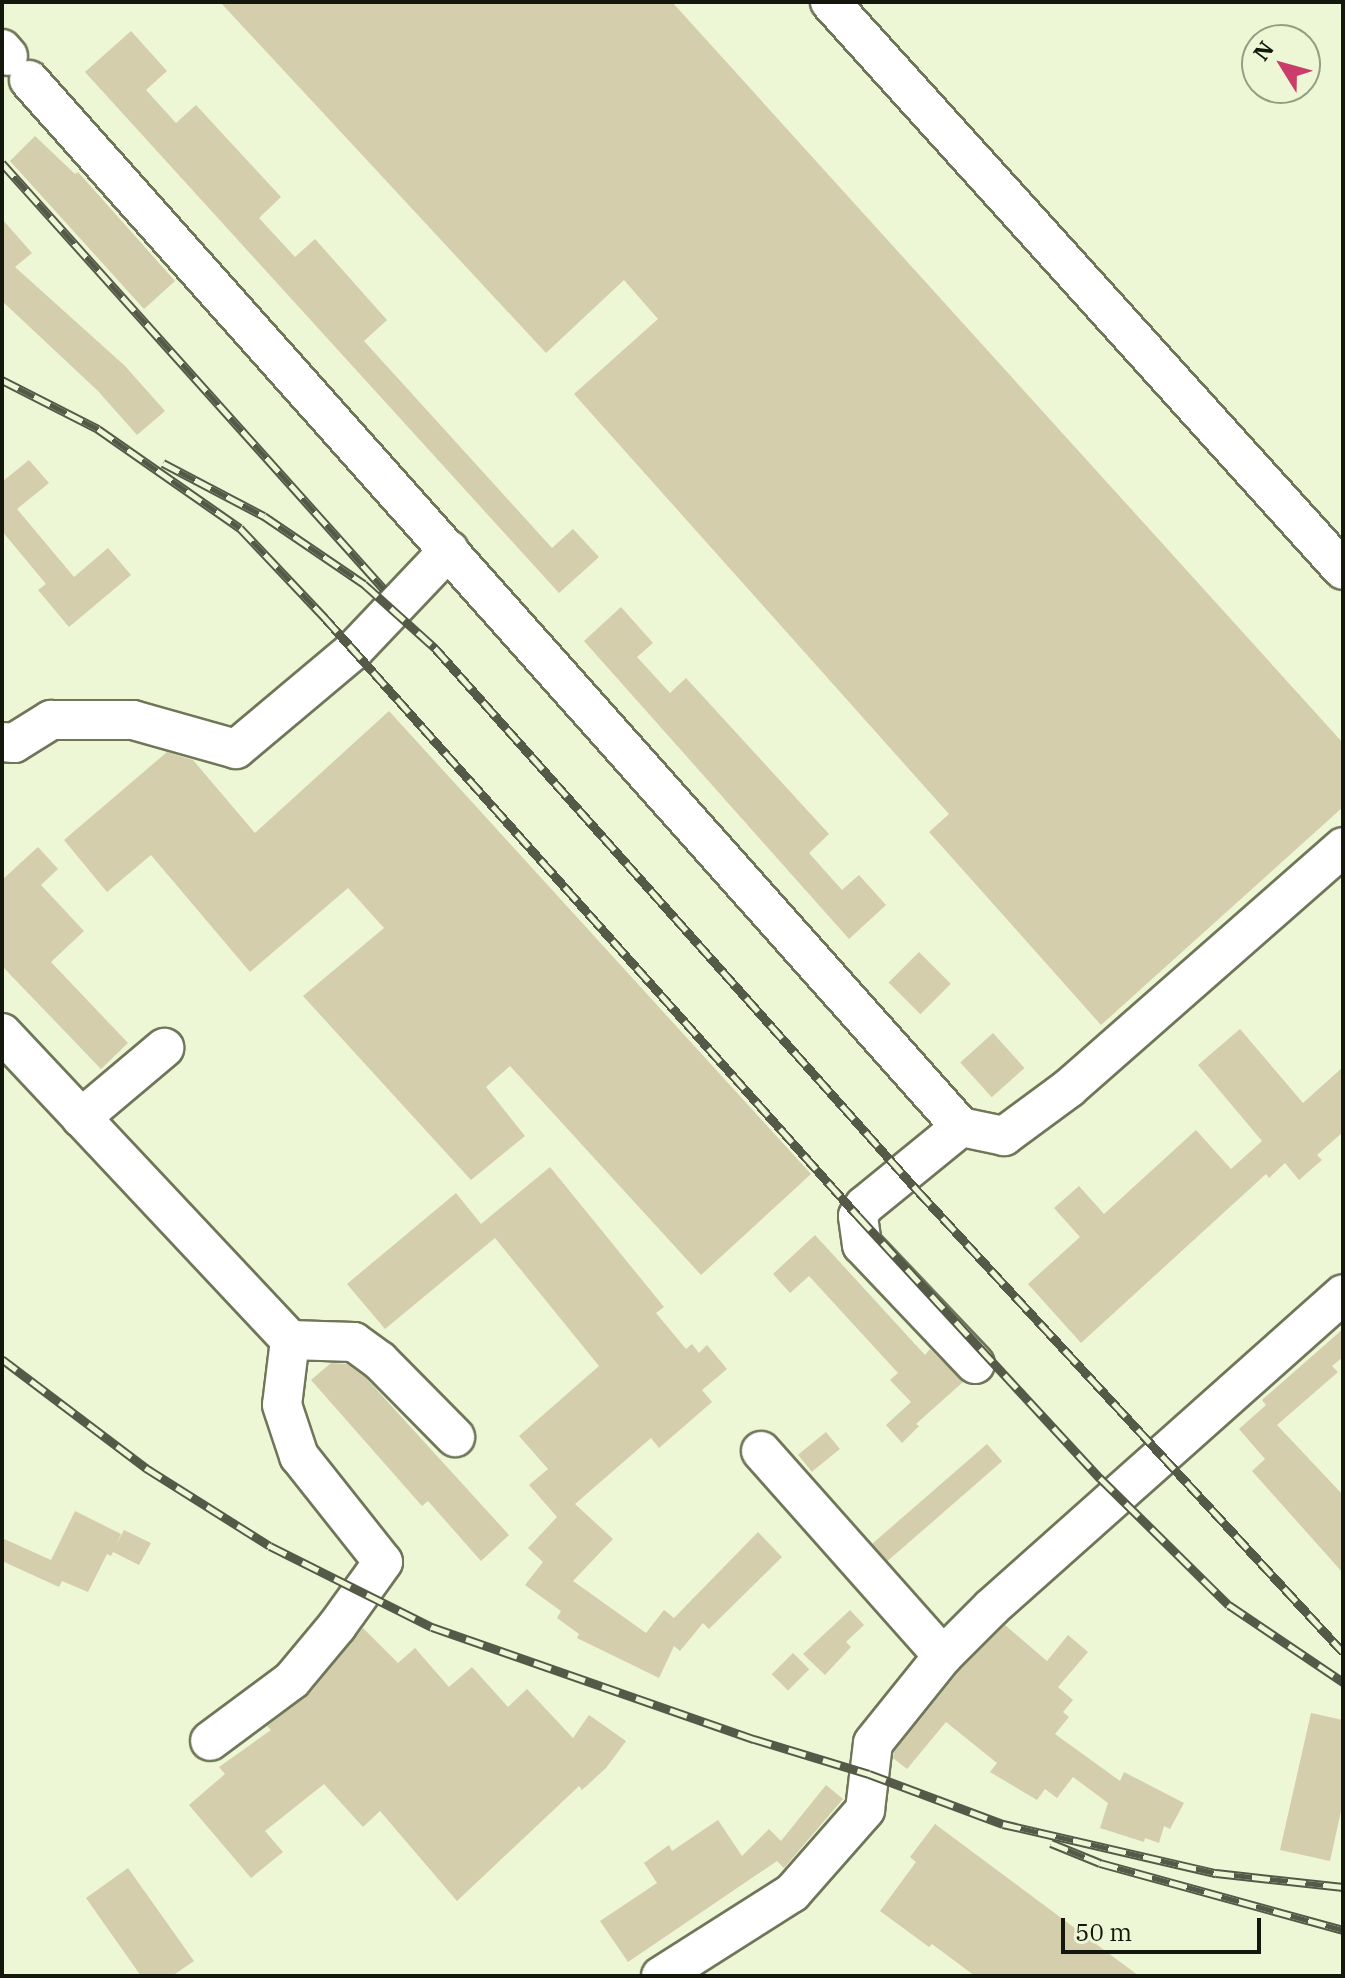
<!DOCTYPE html>
<style>
body{margin:0}
#map{position:relative;width:1345px;height:1978px;overflow:hidden;background:#edf6d5;font-family:"IBM Plex Serif",serif}
div>[style]{position:absolute}
.building>*{inset:0;background:#d5cead;transform-origin:0 0}
.roads{filter:drop-shadow(2px 0 #6f7659) drop-shadow(-2px 0 #6f7659) drop-shadow(0 2px #6f7659) drop-shadow(0 -2px #6f7659)}
.minor>*{height:38px;margin:-19px;padding:0 19px;transform-origin:19px;border-radius:19px;background:#fff}
.rail>*{height:9px;margin-top:-4.5px;transform-origin:0;background:repeating-linear-gradient(90deg,#edf6d5 0 18px,#555a48 0 36px);box-sizing:border-box;border-block:2px solid #555a48}
span{translate:-50% -50%;white-space:nowrap;text-align:center;line-height:1.15;-webkit-text-stroke:6px #edf6d5;paint-order:stroke}
.frame{position:absolute;inset:0;border:4px solid #14170b;pointer-events:none}
.north{position:absolute;left:1241px;top:24px;width:80px;height:80px;box-sizing:border-box;background:#edf6d5;border:2px solid #969d84;border-radius:50%;rotate:307deg;font-size:22px;font-weight:700;line-height:32px;text-align:center;color:#14170b}
.north::after{content:'';display:block;margin:auto;width:28px;height:36px;background:#ca3d6b;clip-path:polygon(50% 0,100% 100%,50% 72%,0 100%)}
.scale{position:absolute;left:1061px;top:1918px;width:200px;height:36px;box-sizing:border-box;border:4px solid #14170b;border-top:0;padding-left:10px;font-size:24px;line-height:28px;white-space:nowrap;color:#14170b;-webkit-text-stroke:6px #edf6d5;paint-order:stroke}
</style>
<div id="map">
<div class="building">
<div style="clip-path:polygon(220px 2px,672px 2px,1343px 743px,1343px 807px,1101px 1025px,929px 832px,949px 814px,574px 394px,658px 319px,624px 280px,546px 353px)"></div>
<div style="clip-path:polygon(131px 31px,167px 71px,146px 90px,176px 123px,196px 105px,281px 197px,259px 218px,295px 257px,315px 239px,387px 320px,364px 341px,552px 548px,573px 529px,599px 557px,559px 593px,85px 72px)"></div>
<div style="clip-path:polygon(35px 136px,75px 174px,78px 172px,175px 281px,144px 309px,10px 161px)"></div>
<div style="clip-path:polygon(2px 219px,32px 253px,15px 267px,125px 366px,165px 411px,137px 435px,98px 391px,2px 301px)"></div>
<div style="clip-path:polygon(29px 460px,49px 483px,17px 509px,74px 577px,108px 548px,131px 575px,69px 627px,38px 590px,46px 584px,2px 531px,2px 482px)"></div>
<div style="clip-path:polygon(621px 607px,653px 643px,637px 657px,670px 693px,686px 678px,829px 834px,809px 853px,842px 890px,859px 875px,886px 905px,849px 939px,584px 641px)"></div>
<div style="clip-path:polygon(389px 711px,811px 1174px,701px 1275px,510px 1066px,486px 1087px,525px 1136px,471px 1180px,303px 996px,384px 928px,348px 888px,250px 972px,151px 855px,107px 892px,64px 840px,167px 752px,193px 760px,255px 833px)"></div>
<div style="clip-path:polygon(38px 847px,58px 869px,41px 885px,84px 931px,51px 962px,128px 1043px,101px 1069px,2px 966px,2px 880px)"></div>
<div style="left:919px;top:952px;width:45px;height:43px;rotate:45deg"></div>
<div style="clip-path:polygon(1240px 1029px,1303px 1103px,1343px 1067px,1343px 1132px,1317px 1155px,1322px 1160px,1299px 1180px,1285px 1163px,1269px 1178px,1266px 1174px,1081px 1343px,1028px 1284px,1080px 1237px,1054px 1208px,1079px 1186px,1104px 1214px,1196px 1130px,1231px 1169px,1262px 1141px,1198px 1065px)"></div>
<div style="left:993px;top:1033px;width:47px;height:44px;rotate:48deg"></div>
<div style="clip-path:polygon(550px 1167px,664px 1307px,656px 1313px,686px 1349px,692px 1344px,699px 1353px,707px 1345px,727px 1369px,702px 1390px,712px 1402px,659px 1448px,651px 1438px,575px 1504px,613px 1539px,573px 1581px,646px 1633px,664px 1610px,674px 1618px,758px 1532px,782px 1557px,709px 1629px,703px 1623px,680px 1651px,674px 1646px,659px 1678px,577px 1638px,579px 1634px,557px 1618px,561px 1611px,525px 1585px,543px 1562px,528px 1548px,557px 1517px,529px 1485px,548px 1469px,519px 1436px,599px 1366px,495px 1238px,385px 1329px,347px 1284px,456px 1193px,481px 1224px)"></div>
<div style="clip-path:polygon(815px 1235px,925px 1355px,930px 1349px,963px 1382px,916px 1424px,919px 1426px,902px 1443px,886px 1425px,911px 1402px,890px 1380px,898px 1373px,809px 1276px,790px 1293px,773px 1274px)"></div>
<div style="clip-path:polygon(1343px 1329px,1343px 1357px,1332px 1366px,1338px 1372px,1277px 1425px,1343px 1495px,1343px 1573px,1252px 1471px,1265px 1459px,1239px 1429px,1266px 1405px,1262px 1400px)"></div>
<div style="clip-path:polygon(331px 1363px,347px 1364px,366px 1378px,509px 1535px,481px 1561px,428px 1501px,422px 1506px,311px 1380px)"></div>
<div style="left:826px;top:1432px;width:22px;height:36px;rotate:51deg"></div>
<div style="left:987px;top:1444px;width:23px;height:152px;rotate:49deg"></div>
<div style="clip-path:polygon(75px 1511px,121px 1534px,116px 1545px,124px 1530px,151px 1543px,139px 1565px,113px 1552px,111px 1556px,107px 1554px,88px 1592px,62px 1581px,59px 1587px,2px 1561px,2px 1538px,51px 1560px)"></div>
<div style="clip-path:polygon(850px 1610px,864px 1625px,846px 1642px,851px 1647px,825px 1675px,803px 1654px)"></div>
<div style="clip-path:polygon(1005px 1625px,1047px 1661px,1068px 1635px,1088px 1652px,1058px 1687px,1073px 1700px,1063px 1712px,1069px 1717px,1055px 1734px,1120px 1781px,1124px 1772px,1184px 1803px,1170px 1829px,1164px 1826px,1159px 1843px,1145px 1838px,1144px 1842px,1100px 1828px,1108px 1803px,1073px 1777px,1057px 1798px,1045px 1789px,1037px 1800px,990px 1772px,997px 1763px,946px 1722px,907px 1769px,893px 1758px,894px 1752px,959px 1671px)"></div>
<div style="clip-path:polygon(363px 1628px,398px 1663px,415px 1648px,449px 1687px,472px 1667px,508px 1707px,527px 1689px,573px 1738px,589px 1715px,626px 1741px,606px 1768px,582px 1790px,579px 1786px,457px 1901px,380px 1811px,363px 1827px,324px 1784px,265px 1831px,283px 1852px,251px 1878px,189px 1805px,225px 1774px,219px 1767px,271px 1730px,267px 1726px,309px 1694px)"></div>
<div style="left:793px;top:1653px;width:23px;height:30px;rotate:45deg"></div>
<div style="clip-path:polygon(1311px 1713px,1343px 1720px,1343px 1802px,1330px 1861px,1280px 1850px)"></div>
<div style="clip-path:polygon(826px 1785px,843px 1799px,784px 1868px,777px 1861px,628px 1962px,600px 1921px,657px 1883px,644px 1863px,669px 1845px,672px 1851px,718px 1820px,742px 1856px,769px 1829px,781px 1841px)"></div>
<div style="clip-path:polygon(935px 1824px,1139px 1976px,975px 1976px,932px 1944px,929px 1947px,880px 1911px,916px 1862px,910px 1857px)"></div>
<div style="clip-path:polygon(128px 1868px,194px 1961px,172px 1976px,141px 1976px,86px 1898px)"></div>
</div>
<div class="roads">
<div class="minor">
<div style="left:830px;top:2px;width:765px;rotate:47.91deg"></div>
<div style="left:2px;top:49px;width:9px;rotate:49deg"></div>
<div style="left:29px;top:80px;width:1402px;rotate:48.33deg"></div>
<div style="left:2px;top:742px;width:12px;rotate:5deg"></div>
<div style="left:14px;top:743px;width:44px;rotate:-31.9deg"></div>
<div style="left:51px;top:720px;width:82px"></div>
<div style="left:133px;top:720px;width:107px;rotate:15.7deg"></div>
<div style="left:236px;top:749px;width:154px;rotate:-40deg"></div>
<div style="left:354px;top:650px;width:138px;rotate:-46.5deg"></div>
<div style="left:2px;top:1033px;width:421px;rotate:46.8deg"></div>
<div style="left:290px;top:1340px;width:65px;rotate:97deg"></div>
<div style="left:282px;top:1405px;width:54px;rotate:71.6deg"></div>
<div style="left:299px;top:1456px;width:135px;rotate:51.6deg"></div>
<div style="left:383px;top:1562px;width:79px;rotate:125.7deg"></div>
<div style="left:337px;top:1626px;width:70px;rotate:129.8deg"></div>
<div style="left:292px;top:1680px;width:102px;rotate:143.4deg"></div>
<div style="left:81px;top:1118px;width:109px;rotate:-40.1deg"></div>
<div style="left:290px;top:1340px;width:64px;rotate:1.8deg"></div>
<div style="left:354px;top:1342px;width:32px;rotate:36deg"></div>
<div style="left:380px;top:1361px;width:107px;rotate:45.4deg"></div>
<div style="left:975px;top:1364px;width:164px;rotate:-133.5deg"></div>
<div style="left:862px;top:1245px;width:29px;rotate:-98deg"></div>
<div style="left:858px;top:1216px;width:12px;rotate:-59deg"></div>
<div style="left:864px;top:1206px;width:125px;rotate:-39.2deg"></div>
<div style="left:961px;top:1127px;width:44px;rotate:11.8deg"></div>
<div style="left:1004px;top:1136px;width:81px;rotate:-36.4deg"></div>
<div style="left:1069px;top:1088px;width:365px;rotate:-41.3deg"></div>
<div style="left:761px;top:1451px;width:274px;rotate:48.4deg"></div>
<div style="left:661px;top:1976px;width:155px;rotate:-32.4deg"></div>
<div style="left:792px;top:1893px;width:111px;rotate:-48.7deg"></div>
<div style="left:865px;top:1810px;width:67px;rotate:-83.2deg"></div>
<div style="left:873px;top:1743px;width:112px;rotate:-51.2deg"></div>
<div style="left:943px;top:1656px;width:69px;rotate:-45deg"></div>
<div style="left:992px;top:1607px;width:470px;rotate:-41.7deg"></div>
</div>
</div>
<div class="rail">
<div style="left:2px;top:163px;width:572px;rotate:48.12deg"></div>
<div style="left:2px;top:380px;width:108px;rotate:27deg"></div>
<div style="left:98px;top:429px;width:173px;rotate:34.9deg"></div>
<div style="left:240px;top:528px;width:124px;rotate:46.6deg"></div>
<div style="left:325px;top:618px;width:801px;rotate:48.29deg"></div>
<div style="left:858px;top:1216px;width:357px;rotate:47.3deg"></div>
<div style="left:1100px;top:1478px;width:181px;rotate:44.6deg"></div>
<div style="left:1229px;top:1605px;width:138px;rotate:34deg"></div>
<div style="left:163px;top:463px;width:114px;rotate:27.7deg"></div>
<div style="left:264px;top:516px;width:121px;rotate:34.2deg"></div>
<div style="left:364px;top:584px;width:96px;rotate:42deg"></div>
<div style="left:435px;top:648px;width:727px;rotate:48.35deg"></div>
<div style="left:918px;top:1191px;width:627px;rotate:47.33deg"></div>
<div style="left:2px;top:1359px;width:181px;rotate:37.1deg"></div>
<div style="left:146px;top:1468px;width:146px;rotate:32.2deg"></div>
<div style="left:270px;top:1546px;width:181px;rotate:26.6deg"></div>
<div style="left:432px;top:1627px;width:341px;rotate:19.2deg"></div>
<div style="left:754px;top:1739px;width:120px;rotate:16.9deg"></div>
<div style="left:869px;top:1774px;width:143px;rotate:20.5deg"></div>
<div style="left:1003px;top:1824px;width:219px;rotate:13deg"></div>
<div style="left:1216px;top:1873px;width:128px;rotate:6.3deg"></div>
<div style="left:1051px;top:1843px;width:53px;rotate:22.2deg"></div>
<div style="left:1100px;top:1863px;width:252px;rotate:15.4deg"></div>
</div>
<div class="frame"></div>
<div class="north">N</div>
<div class="scale">50 m</div>
</div>
